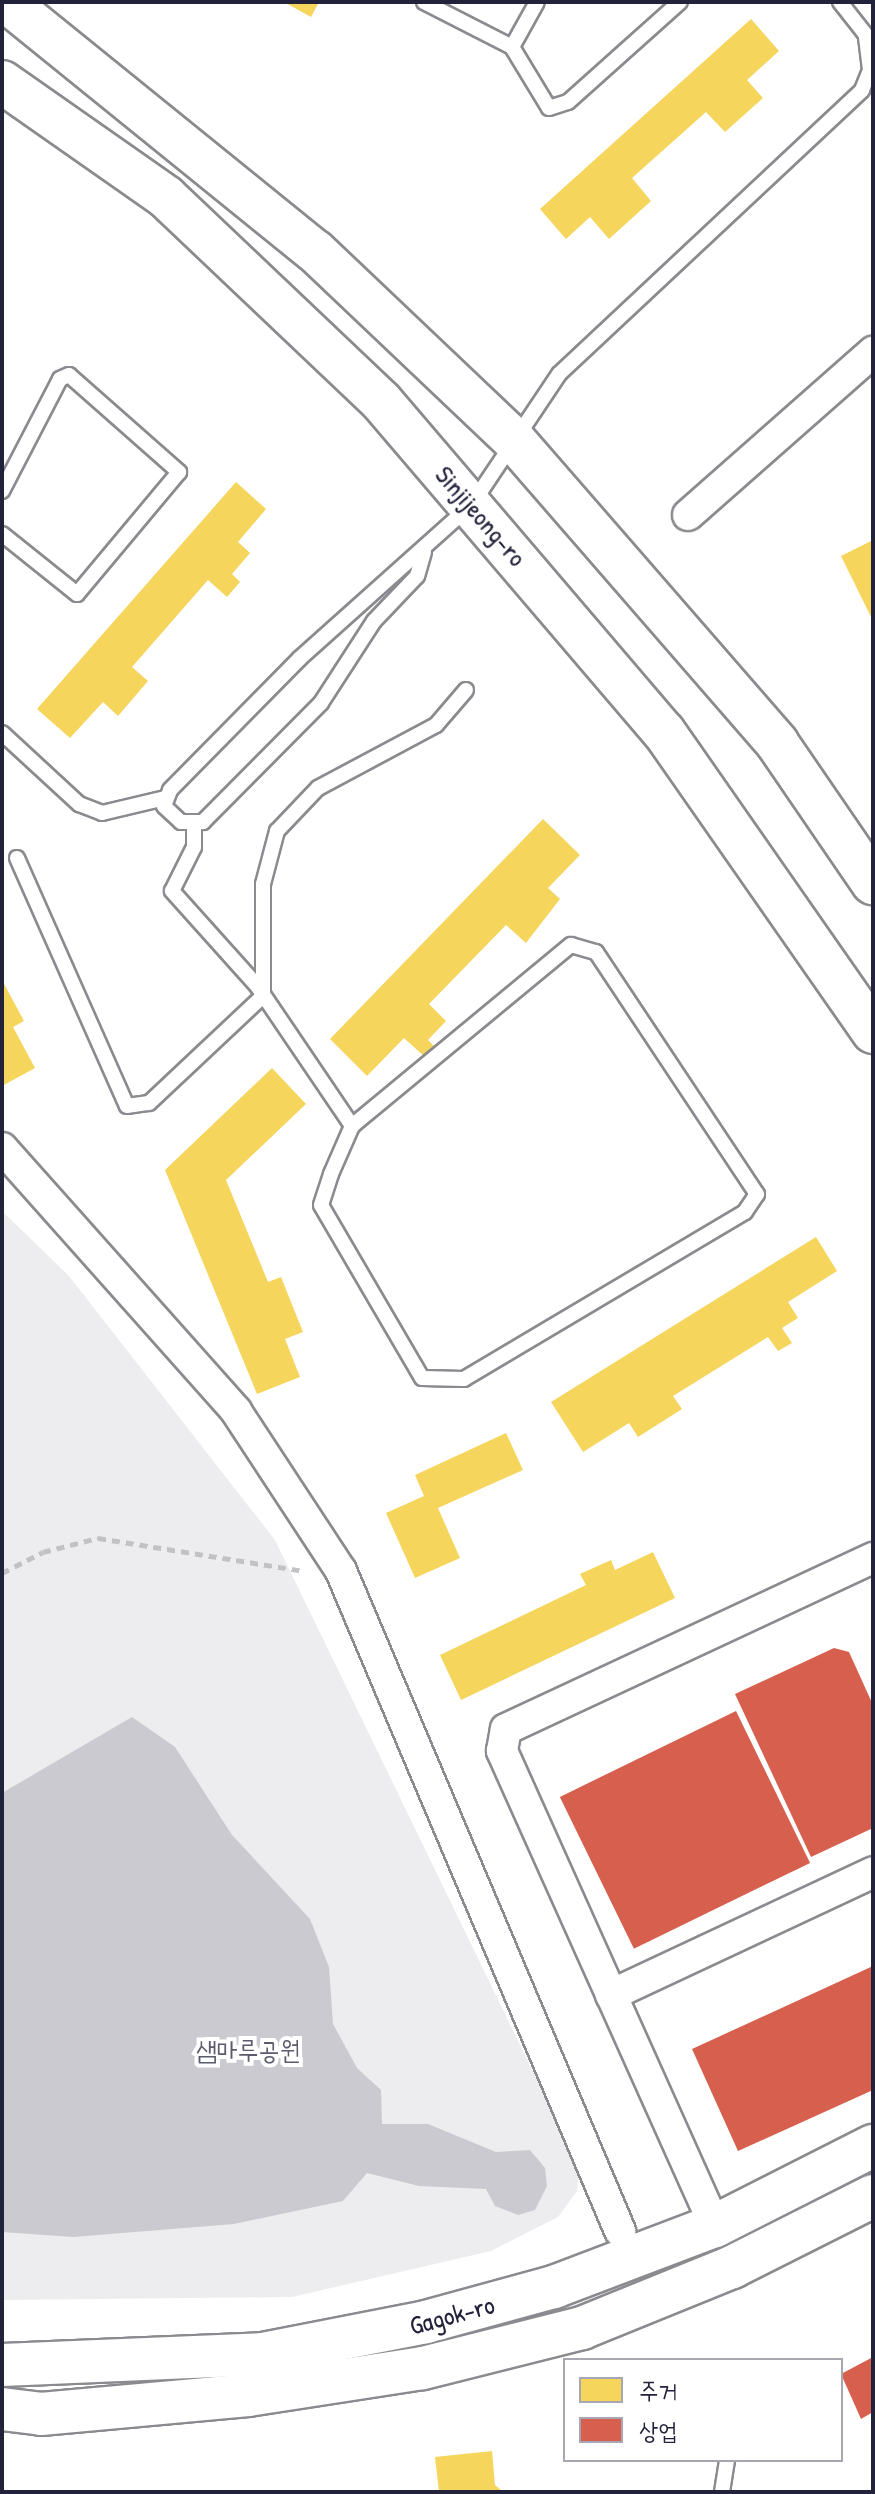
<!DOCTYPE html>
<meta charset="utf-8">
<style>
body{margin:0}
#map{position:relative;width:875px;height:2494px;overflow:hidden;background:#fff;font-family:"Patrick Hand","Poor Story",sans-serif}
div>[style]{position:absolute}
.green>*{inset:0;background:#ededef}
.water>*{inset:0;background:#cacad0}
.homes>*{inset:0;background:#f6d55c}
.shops>*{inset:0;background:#d6604d;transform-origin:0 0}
.path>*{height:5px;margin-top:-2.5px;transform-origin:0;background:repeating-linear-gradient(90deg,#c2c2c4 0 8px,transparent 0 14px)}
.roads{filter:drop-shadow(2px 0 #8a8a8f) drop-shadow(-2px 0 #8a8a8f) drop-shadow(0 2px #8a8a8f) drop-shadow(0 -2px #8a8a8f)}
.lane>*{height:14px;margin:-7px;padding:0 7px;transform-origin:7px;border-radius:7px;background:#fff}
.street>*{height:30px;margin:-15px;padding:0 15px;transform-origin:15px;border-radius:15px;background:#fff}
.secondary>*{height:42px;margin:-21px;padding:0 21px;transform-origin:21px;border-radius:21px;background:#fff}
span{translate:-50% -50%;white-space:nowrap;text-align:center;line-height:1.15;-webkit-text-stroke:8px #fff;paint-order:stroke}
.street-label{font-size:26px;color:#22223b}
.park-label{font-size:26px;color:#5b5b6d}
.frame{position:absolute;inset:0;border:4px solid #22223b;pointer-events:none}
.legend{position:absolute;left:563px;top:2358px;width:280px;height:104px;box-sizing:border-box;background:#fff;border:2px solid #a7a7b1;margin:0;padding:10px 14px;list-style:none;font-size:24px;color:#22223b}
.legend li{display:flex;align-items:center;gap:16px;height:40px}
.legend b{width:40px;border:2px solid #a7a7b1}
</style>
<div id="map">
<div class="green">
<div style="clip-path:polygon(2px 1211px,69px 1276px,275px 1540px,537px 2080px,581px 2151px,577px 2191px,558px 2217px,491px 2251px,292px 2297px,2px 2300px)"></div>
</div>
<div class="water">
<div style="clip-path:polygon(132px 1717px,175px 1747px,232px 1835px,310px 1919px,329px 1967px,333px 2024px,357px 2068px,381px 2090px,382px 2124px,428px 2124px,496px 2152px,530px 2150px,545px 2168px,547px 2186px,535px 2210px,518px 2215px,495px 2206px,486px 2189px,419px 2186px,367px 2173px,343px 2201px,234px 2224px,73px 2237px,2px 2232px,2px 1793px)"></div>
</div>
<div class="homes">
<div style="clip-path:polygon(284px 2px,319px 2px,311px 17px)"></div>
<div style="clip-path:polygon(751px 19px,779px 51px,747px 80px,763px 98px,725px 132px,706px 112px,632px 178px,651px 201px,609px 239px,590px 217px,566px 239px,540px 209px)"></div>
<div style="clip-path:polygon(236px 482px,266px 509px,238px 542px,250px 553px,232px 574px,240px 582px,227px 597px,208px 580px,132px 667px,148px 681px,118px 716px,103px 702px,70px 738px,37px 709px)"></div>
<div style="clip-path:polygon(873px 540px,873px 621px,841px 556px)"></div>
<div style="clip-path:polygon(543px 819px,580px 855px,548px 888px,560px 899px,526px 943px,506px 925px,429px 1004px,446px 1021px,428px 1040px,436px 1048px,426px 1058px,404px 1038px,367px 1076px,330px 1039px)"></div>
<div style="clip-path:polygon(2px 980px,24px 1021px,13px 1027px,35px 1068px,2px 1086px)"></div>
<div style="clip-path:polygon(272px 1068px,306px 1104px,226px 1180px,268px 1282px,281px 1277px,303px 1332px,285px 1339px,300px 1377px,257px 1394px,165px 1170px)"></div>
<div style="clip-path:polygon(816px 1237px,837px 1271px,788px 1302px,798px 1318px,782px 1328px,792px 1343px,778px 1351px,768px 1337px,673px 1396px,682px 1409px,638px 1437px,629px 1423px,583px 1452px,551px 1402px)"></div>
<div style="clip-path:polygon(506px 1433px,523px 1470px,438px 1508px,460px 1558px,415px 1578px,386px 1513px,424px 1496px,415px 1475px)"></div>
<div style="clip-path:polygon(653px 1552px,675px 1598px,461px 1700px,440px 1655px,586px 1585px,580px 1574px,611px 1560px,615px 1570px)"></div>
<div style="clip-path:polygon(492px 2451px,495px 2485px,503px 2492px,439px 2492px,435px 2457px)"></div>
</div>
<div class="shops">
<div style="clip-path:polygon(834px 1648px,849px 1652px,873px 1705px,873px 1828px,811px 1857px,735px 1694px)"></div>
<div style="left:736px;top:1711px;width:169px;height:196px;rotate:64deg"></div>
<div style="clip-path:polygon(873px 1966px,873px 2090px,738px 2151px,692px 2049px)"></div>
<div style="clip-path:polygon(873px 2357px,873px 2412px,861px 2419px,841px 2374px)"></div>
</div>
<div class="path">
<div style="left:2px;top:1573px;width:46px;rotate:-27.1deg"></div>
<div style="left:43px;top:1552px;width:57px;rotate:-14.3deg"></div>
<div style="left:98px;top:1538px;width:208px;rotate:9.1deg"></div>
</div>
<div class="roads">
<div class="lane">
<div style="left:424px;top:2px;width:99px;rotate:27.1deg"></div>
<div style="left:512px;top:47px;width:71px;rotate:58.8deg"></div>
<div style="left:549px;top:108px;width:20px;rotate:-18deg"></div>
<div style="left:568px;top:102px;width:150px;rotate:-41.8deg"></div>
<div style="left:512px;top:47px;width:51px;rotate:-60.9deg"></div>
<div style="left:2px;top:491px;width:126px;rotate:-62.6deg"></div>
<div style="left:60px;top:379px;width:10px;rotate:-24deg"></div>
<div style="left:69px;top:375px;width:147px;rotate:41.4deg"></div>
<div style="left:179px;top:472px;width:159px;rotate:129.9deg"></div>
<div style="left:77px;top:594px;width:96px;rotate:-141.3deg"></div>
<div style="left:424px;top:552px;width:25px;rotate:106deg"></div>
<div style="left:417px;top:576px;width:62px;rotate:133.7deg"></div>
<div style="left:374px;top:621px;width:98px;rotate:122.9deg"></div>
<div style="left:321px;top:703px;width:168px;rotate:134.8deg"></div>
<div style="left:203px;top:822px;width:22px;rotate:180deg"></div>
<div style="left:181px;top:822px;width:23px;rotate:-137deg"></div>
<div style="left:164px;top:806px;width:17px;rotate:-69deg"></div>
<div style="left:170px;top:790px;width:185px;rotate:-45.4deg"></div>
<div style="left:300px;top:658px;width:231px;rotate:-41.8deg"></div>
<div style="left:472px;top:504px;width:156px;rotate:-56.2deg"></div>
<div style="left:559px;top:374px;width:415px;rotate:-43.1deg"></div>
<div style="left:862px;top:90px;width:22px;rotate:-68deg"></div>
<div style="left:870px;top:70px;width:35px;rotate:-97deg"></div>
<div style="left:866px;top:35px;width:42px;rotate:-128.2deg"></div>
<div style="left:2px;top:733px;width:105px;rotate:42.7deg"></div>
<div style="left:79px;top:804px;width:25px;rotate:21deg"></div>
<div style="left:102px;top:813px;width:65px;rotate:-13.4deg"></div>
<div style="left:194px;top:826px;width:21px;rotate:90deg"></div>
<div style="left:194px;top:847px;width:49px;rotate:116.6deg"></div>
<div style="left:172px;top:891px;width:129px;rotate:48.1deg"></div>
<div style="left:258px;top:987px;width:168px;rotate:55.9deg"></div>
<div style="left:17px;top:858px;width:271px;rotate:66.1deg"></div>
<div style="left:127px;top:1106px;width:22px;rotate:-8deg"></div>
<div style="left:149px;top:1103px;width:156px;rotate:-43.2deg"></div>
<div style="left:263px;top:996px;width:112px;rotate:-90deg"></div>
<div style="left:263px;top:884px;width:55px;rotate:-75.2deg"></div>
<div style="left:277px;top:831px;width:59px;rotate:-46.4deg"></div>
<div style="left:318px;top:788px;width:134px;rotate:-28.1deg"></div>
<div style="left:436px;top:725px;width:46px;rotate:-49.4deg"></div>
<div style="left:571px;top:945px;width:26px;rotate:16deg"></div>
<div style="left:596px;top:952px;width:291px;rotate:56.4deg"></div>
<div style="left:757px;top:1194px;width:22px;rotate:124deg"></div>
<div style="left:745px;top:1212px;width:327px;rotate:149.3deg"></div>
<div style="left:464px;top:1379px;width:42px;rotate:-178.6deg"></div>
<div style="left:422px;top:1378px;width:200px;rotate:-120.3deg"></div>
<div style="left:321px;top:1205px;width:33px;rotate:-72deg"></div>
<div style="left:331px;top:1174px;width:52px;rotate:-66.4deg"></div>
<div style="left:352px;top:1126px;width:284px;rotate:-39.6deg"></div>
<div style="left:722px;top:2492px;width:32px;rotate:-81deg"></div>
</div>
<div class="street">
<div style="left:688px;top:515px;width:247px;rotate:-41.4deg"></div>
<div style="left:2px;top:1148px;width:352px;rotate:48.3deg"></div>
<div style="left:236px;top:1411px;width:191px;rotate:56.7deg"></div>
<div style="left:341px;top:1571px;width:717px;rotate:67.08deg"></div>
<div style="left:611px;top:1995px;width:289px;rotate:-25.1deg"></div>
<div style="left:715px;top:2226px;width:521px;rotate:-114.15deg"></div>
<div style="left:502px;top:1751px;width:22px;rotate:-80deg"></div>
<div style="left:506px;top:1729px;width:405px;rotate:-25deg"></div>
</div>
<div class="secondary">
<div style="left:7px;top:2px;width:396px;rotate:39deg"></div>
<div style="left:315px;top:251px;width:273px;rotate:43.5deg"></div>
<div style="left:513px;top:439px;width:403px;rotate:49deg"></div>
<div style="left:777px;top:743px;width:170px;rotate:55.6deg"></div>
<div style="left:2px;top:82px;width:200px;rotate:35deg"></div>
<div style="left:166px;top:197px;width:296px;rotate:43.5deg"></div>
<div style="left:381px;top:401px;width:435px;rotate:49.5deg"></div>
<div style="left:664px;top:732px;width:366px;rotate:55.1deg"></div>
<div style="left:2px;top:2365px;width:260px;rotate:-2.4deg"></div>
<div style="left:262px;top:2354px;width:167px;rotate:-11deg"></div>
<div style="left:426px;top:2322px;width:133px;rotate:-15.3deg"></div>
<div style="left:554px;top:2287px;width:172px;rotate:-20.8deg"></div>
<div style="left:715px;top:2226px;width:177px;rotate:-26.9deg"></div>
<div style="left:2px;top:2409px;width:39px;rotate:7deg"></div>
<div style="left:41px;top:2414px;width:208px;rotate:-5.2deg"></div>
<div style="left:248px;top:2395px;width:177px;rotate:-8.8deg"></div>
<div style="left:423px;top:2368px;width:164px;rotate:-14.1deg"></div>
<div style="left:582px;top:2328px;width:162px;rotate:-22.1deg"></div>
<div style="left:732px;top:2267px;width:158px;rotate:-26.7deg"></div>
</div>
</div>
<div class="street-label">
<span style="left:481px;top:516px;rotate:49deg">Sinjijeong-ro</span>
<span style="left:452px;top:2315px;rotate:-15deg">Gagok-ro</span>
</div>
<div class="park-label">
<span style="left:248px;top:2050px">샘마루공원</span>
</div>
<div class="frame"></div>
<ul class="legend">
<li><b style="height:22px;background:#f6d55c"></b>주거</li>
<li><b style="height:22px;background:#d6604d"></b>상업</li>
</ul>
</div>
